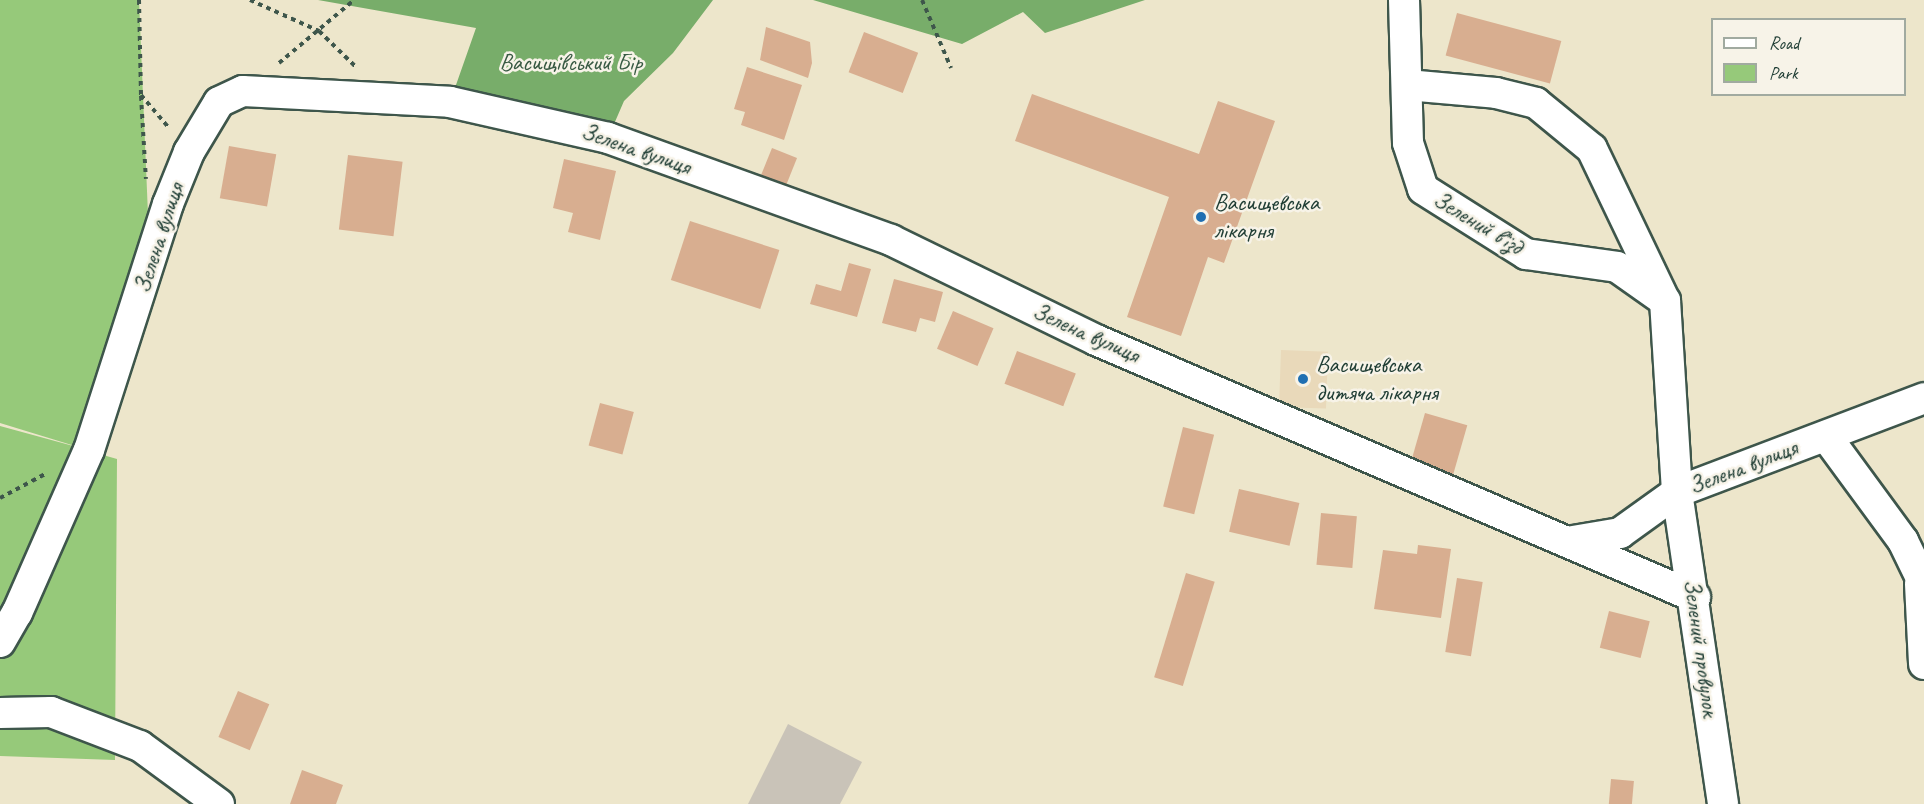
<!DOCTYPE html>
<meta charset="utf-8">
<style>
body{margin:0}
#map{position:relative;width:1924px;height:804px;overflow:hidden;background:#ede6cb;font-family:Caveat,sans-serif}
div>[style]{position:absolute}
.built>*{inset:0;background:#e9d9ba;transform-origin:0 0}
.industrial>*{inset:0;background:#c9c3b8}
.green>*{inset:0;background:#96c97a}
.forest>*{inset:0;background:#78ad6a}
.building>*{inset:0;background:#d8ae90;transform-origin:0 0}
.path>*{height:4px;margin-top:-2px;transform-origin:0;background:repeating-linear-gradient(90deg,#3e564b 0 4.5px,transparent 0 9px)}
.roads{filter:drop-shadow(2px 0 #3e564b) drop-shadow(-2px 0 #3e564b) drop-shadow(0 2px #3e564b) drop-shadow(0 -2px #3e564b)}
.minor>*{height:30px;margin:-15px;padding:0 15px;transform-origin:15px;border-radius:15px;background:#fff}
.dots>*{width:16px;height:16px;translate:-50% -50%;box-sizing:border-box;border:3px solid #f7f3e8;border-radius:50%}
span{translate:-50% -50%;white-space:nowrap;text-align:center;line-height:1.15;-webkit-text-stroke:5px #f7f3e8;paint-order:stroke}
.park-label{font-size:24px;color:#375942}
.street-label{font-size:24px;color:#1f3d34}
.poi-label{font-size:24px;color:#1f3d34}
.left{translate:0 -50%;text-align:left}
.legend{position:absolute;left:1711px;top:18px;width:195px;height:78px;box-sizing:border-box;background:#f7f3e8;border:2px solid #a1aaa0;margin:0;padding:8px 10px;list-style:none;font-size:18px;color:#1f3d34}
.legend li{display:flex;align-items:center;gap:12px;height:30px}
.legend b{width:30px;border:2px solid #a1aaa0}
</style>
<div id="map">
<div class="built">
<div style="left:1281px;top:350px;width:47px;height:57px;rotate:2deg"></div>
</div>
<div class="industrial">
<div style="clip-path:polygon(788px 724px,862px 762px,840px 804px,748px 804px)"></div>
</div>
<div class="green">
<div style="clip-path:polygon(0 0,139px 0,150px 262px,89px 451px,117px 459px,115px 760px,0 756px,0 426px,88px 450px,0 423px)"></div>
</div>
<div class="forest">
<div style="clip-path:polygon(318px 0,713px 0,673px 53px,624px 101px,608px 138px,450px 102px,476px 28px)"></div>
<div style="clip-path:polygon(813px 0,1145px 0,1045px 33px,1023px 12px,962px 44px)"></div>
</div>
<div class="building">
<div style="left:1457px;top:13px;width:108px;height:44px;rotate:15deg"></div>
<div style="clip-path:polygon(766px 27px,810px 42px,812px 63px,808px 78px,760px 60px)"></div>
<div style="left:864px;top:32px;width:58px;height:43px;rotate:21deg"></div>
<div style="clip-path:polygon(747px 67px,802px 85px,784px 140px,741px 125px,745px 112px,734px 109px)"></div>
<div style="clip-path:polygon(1032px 94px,1199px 154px,1218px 101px,1275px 121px,1224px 263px,1208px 257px,1181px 336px,1127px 317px,1169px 197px,1015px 141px)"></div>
<div style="left:229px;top:146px;width:48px;height:53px;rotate:10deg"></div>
<div style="left:772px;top:148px;width:27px;height:34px;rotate:22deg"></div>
<div style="left:348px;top:155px;width:55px;height:75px;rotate:7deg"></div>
<div style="clip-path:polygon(564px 159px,616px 171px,600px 240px,568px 232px,573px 213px,553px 208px)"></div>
<div style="left:690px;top:221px;width:94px;height:62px;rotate:18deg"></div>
<div style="clip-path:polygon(849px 263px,871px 269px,857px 317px,810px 304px,816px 284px,841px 291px)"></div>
<div style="clip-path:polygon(894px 279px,943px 292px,935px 322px,920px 318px,916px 332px,882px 323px)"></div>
<div style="left:953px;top:311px;width:44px;height:41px;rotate:23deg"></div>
<div style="left:1017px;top:351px;width:63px;height:35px;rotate:21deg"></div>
<div style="left:600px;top:403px;width:35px;height:44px;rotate:15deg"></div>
<div style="left:1425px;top:413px;width:44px;height:58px;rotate:16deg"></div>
<div style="left:1183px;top:427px;width:32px;height:82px;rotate:14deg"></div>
<div style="left:1239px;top:489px;width:62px;height:44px;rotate:13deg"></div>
<div style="left:1321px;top:513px;width:36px;height:52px;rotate:5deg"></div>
<div style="clip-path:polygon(1418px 545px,1451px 549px,1441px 618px,1374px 609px,1383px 550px,1417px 554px)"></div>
<div style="left:1186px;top:573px;width:30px;height:109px;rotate:17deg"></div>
<div style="left:1457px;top:578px;width:26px;height:75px;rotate:9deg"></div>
<div style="left:1609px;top:611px;width:42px;height:38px;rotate:14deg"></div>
<div style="left:238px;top:691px;width:34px;height:50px;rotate:23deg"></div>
<div style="clip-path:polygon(302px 770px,343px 785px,336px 804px,290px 804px)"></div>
<div style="left:1611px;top:779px;width:23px;height:25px;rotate:5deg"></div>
</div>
<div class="path">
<div style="left:139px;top:0;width:95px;rotate:88.8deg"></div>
<div style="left:141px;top:95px;width:43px;rotate:49.7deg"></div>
<div style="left:250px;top:0;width:76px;rotate:24.2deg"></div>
<div style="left:319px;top:31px;width:53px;rotate:44.2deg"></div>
<div style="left:922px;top:0;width:74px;rotate:66.9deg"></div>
<div style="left:279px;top:63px;width:98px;rotate:-40deg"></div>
<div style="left:141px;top:96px;width:83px;rotate:86.6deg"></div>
<div style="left:0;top:498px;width:53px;rotate:-28deg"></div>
</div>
<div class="roads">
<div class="minor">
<div style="left:1404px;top:0;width:143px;rotate:88.4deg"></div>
<div style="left:1408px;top:143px;width:48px;rotate:71.9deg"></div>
<div style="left:1423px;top:189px;width:122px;rotate:32.3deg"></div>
<div style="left:1526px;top:254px;width:92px;rotate:8.1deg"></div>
<div style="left:1617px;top:267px;width:59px;rotate:35.3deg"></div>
<div style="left:1665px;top:301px;width:191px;rotate:86.4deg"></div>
<div style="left:1677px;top:492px;width:315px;rotate:81.6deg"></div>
<div style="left:1407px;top:85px;width:89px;rotate:5.1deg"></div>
<div style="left:1496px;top:93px;width:41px;rotate:14deg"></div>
<div style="left:1536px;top:103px;width:72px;rotate:39.4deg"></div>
<div style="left:1592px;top:149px;width:166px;rotate:64.4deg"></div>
<div style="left:1826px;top:436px;width:130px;rotate:53.7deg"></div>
<div style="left:1903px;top:541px;width:48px;rotate:64deg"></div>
<div style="left:1567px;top:542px;width:54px;rotate:-9.6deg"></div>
<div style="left:1620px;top:533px;width:70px;rotate:-35.7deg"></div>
<div style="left:1677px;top:492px;width:264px;rotate:-20.8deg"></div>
<div style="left:1920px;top:584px;width:80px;rotate:87.1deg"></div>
<div style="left:0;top:642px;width:34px;rotate:-60deg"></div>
<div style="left:17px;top:613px;width:178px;rotate:-66.2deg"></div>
<div style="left:89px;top:450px;width:258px;rotate:-72.2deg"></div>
<div style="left:168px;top:204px;width:56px;rotate:-68deg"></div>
<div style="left:189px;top:152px;width:58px;rotate:-59deg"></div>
<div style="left:219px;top:102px;width:26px;rotate:-25deg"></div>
<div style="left:243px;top:91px;width:207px;rotate:3deg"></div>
<div style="left:450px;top:102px;width:162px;rotate:12.8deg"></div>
<div style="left:608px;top:138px;width:301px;rotate:19.8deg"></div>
<div style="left:891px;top:240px;width:228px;rotate:26deg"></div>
<div style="left:1096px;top:340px;width:652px;rotate:23.22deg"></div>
<div style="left:0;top:713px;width:51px;rotate:-1.1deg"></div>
<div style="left:51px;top:712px;width:95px;rotate:20.9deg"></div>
<div style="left:140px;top:746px;width:98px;rotate:36.3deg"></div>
</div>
</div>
<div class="dots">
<div style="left:1201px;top:217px;background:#1f6fb2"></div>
<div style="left:1303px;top:379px;background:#1f6fb2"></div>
</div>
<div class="park-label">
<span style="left:571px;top:63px">Васищівський Бір</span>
</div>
<div class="street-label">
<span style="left:636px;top:149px;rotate:19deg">Зелена вулиця</span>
<span style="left:1478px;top:223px;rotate:31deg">Зелений в'їзд</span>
<span style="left:159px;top:238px;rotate:-72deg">Зелена вулиця</span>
<span style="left:1086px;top:333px;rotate:24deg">Зелена вулиця</span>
<span style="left:1743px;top:467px;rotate:-21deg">Зелена вулиця</span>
<span style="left:1701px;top:648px;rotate:82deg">Зелений провулок</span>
</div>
<div class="poi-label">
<span class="left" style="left:1214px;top:217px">Васищевська<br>лікарня</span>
<span class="left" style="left:1316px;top:379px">Васищевська<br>дитяча лікарня</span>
</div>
<ul class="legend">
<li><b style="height:8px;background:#fff"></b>Road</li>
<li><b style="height:16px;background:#96c97a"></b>Park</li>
</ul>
</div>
